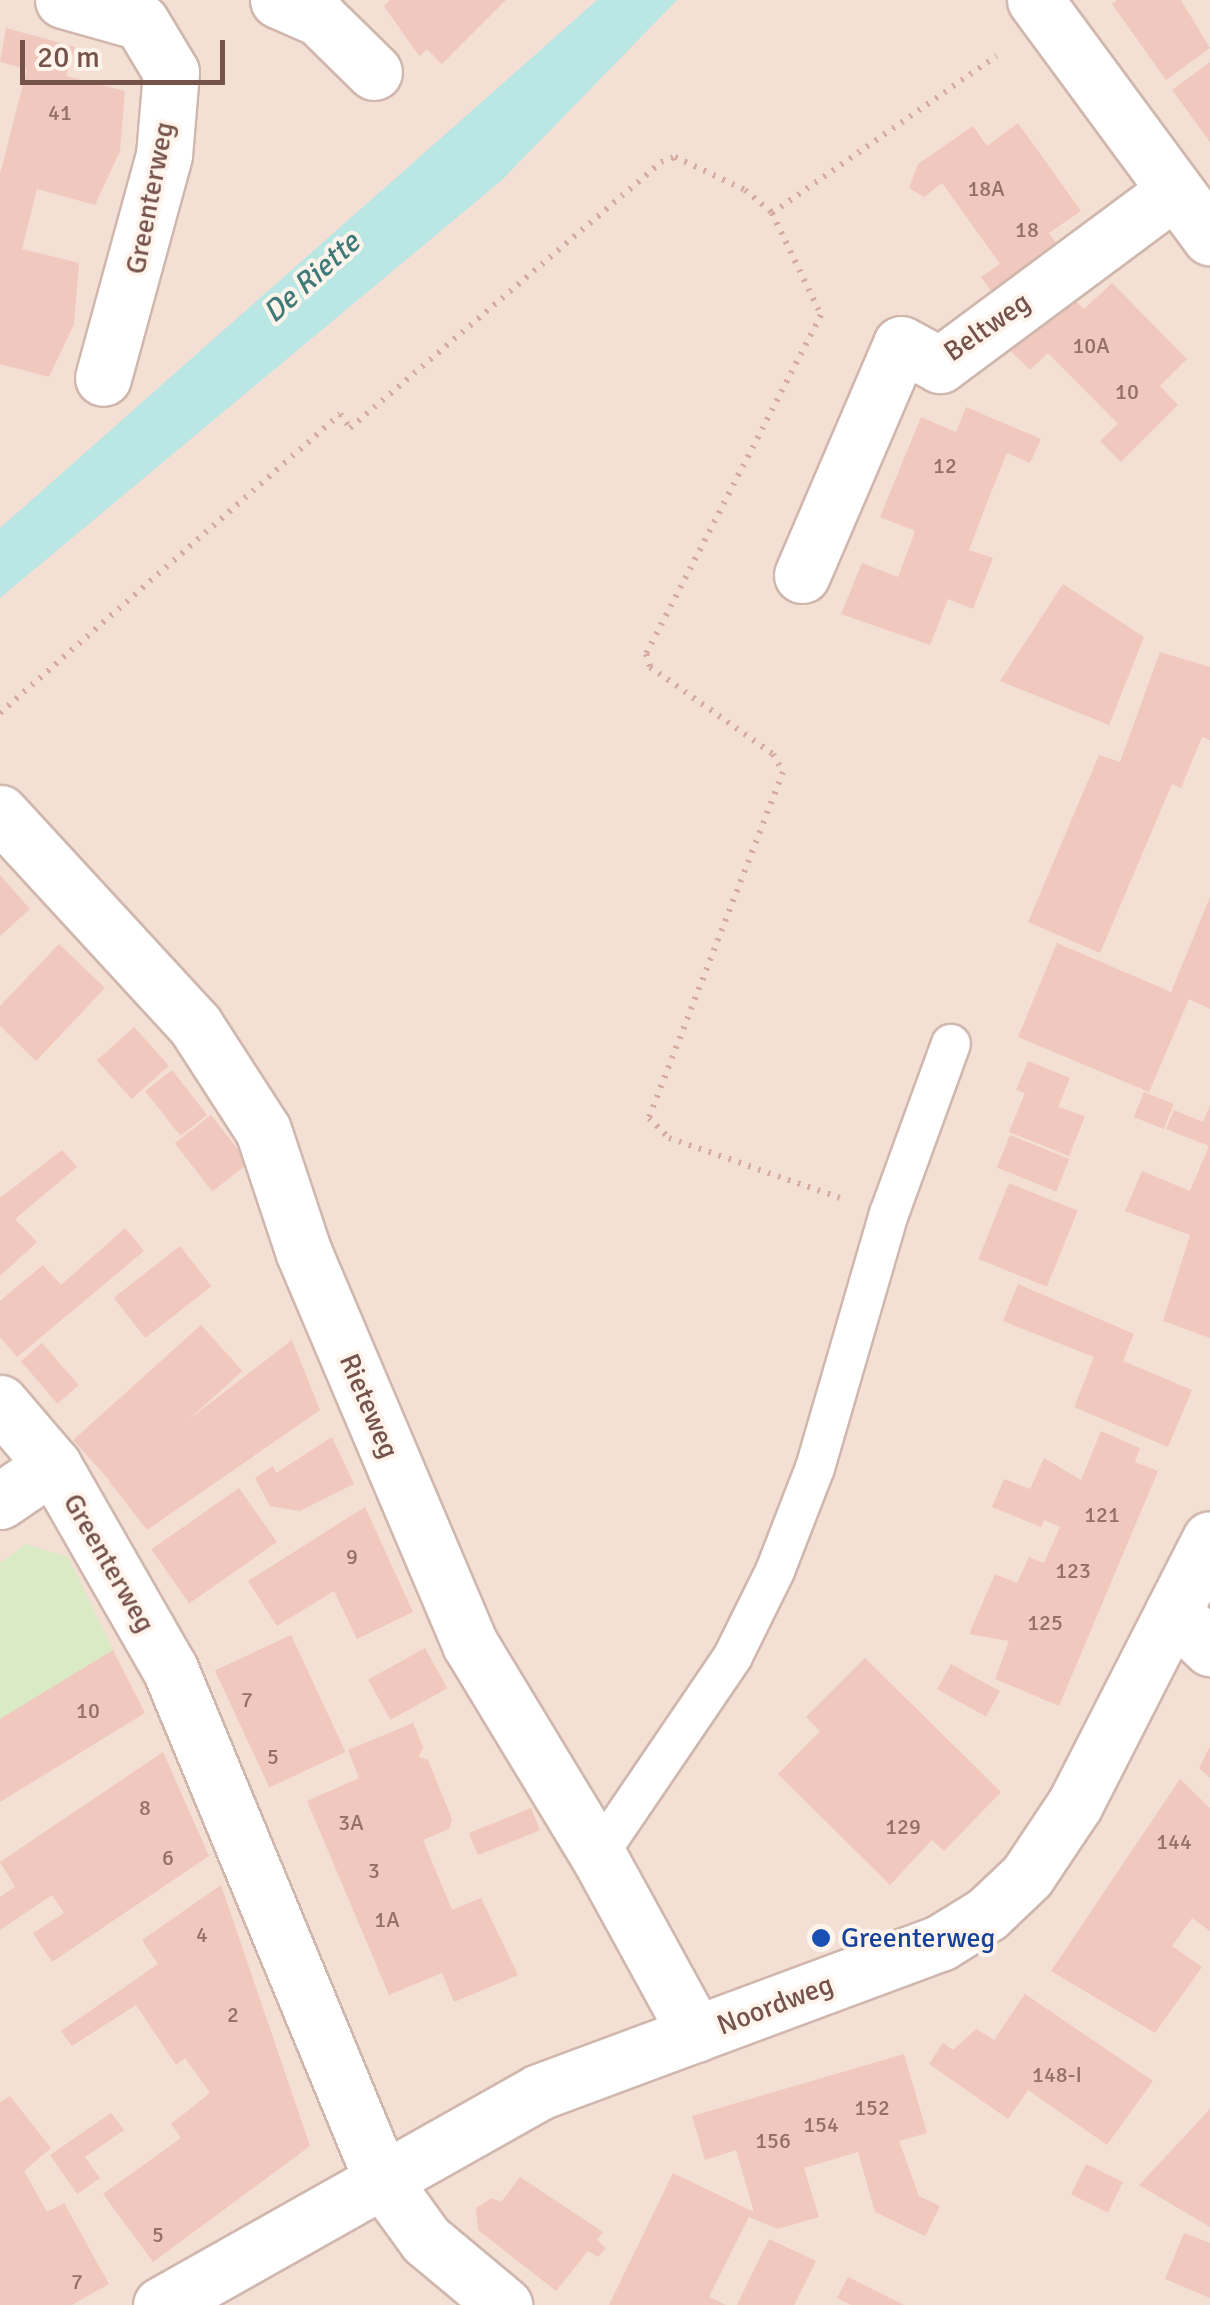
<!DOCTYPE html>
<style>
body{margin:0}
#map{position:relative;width:1210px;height:2305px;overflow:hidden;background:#fcefe5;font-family:Signika,sans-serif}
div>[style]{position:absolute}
.residential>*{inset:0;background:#f4dfd4;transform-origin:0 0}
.green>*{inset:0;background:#daeac4}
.water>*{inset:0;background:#bae6e4}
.building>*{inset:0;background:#f1c8bd;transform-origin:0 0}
.path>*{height:6px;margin-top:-3px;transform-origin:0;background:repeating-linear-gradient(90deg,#d6aba0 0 2.5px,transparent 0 10.5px)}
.roads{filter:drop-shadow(2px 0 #d0b7ae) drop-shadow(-2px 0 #d0b7ae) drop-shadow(0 2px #d0b7ae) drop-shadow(0 -2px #d0b7ae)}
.service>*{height:38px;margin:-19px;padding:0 19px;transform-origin:19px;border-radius:19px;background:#fff}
.minor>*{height:55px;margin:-27.5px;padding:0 27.5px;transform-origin:27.5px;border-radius:27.5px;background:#fff}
.dots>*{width:28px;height:28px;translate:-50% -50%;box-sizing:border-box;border:5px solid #fff4eb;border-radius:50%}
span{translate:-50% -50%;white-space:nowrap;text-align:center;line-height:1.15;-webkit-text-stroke:8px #fff4eb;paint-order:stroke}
.number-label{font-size:22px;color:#947067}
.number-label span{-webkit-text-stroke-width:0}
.street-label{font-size:28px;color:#75524a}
.transit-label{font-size:28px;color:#164399}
.left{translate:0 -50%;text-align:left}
.water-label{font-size:30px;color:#3e7a78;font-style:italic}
.scale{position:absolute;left:20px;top:40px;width:205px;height:45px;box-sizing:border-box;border:5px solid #75524a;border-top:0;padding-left:12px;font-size:30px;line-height:35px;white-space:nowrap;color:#75524a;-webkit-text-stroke:8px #fff4eb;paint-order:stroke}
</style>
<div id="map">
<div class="residential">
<div style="left:0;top:0;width:1210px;height:2305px"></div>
</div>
<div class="green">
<div style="clip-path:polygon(26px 1544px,68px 1557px,113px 1650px,0 1720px,0 1563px)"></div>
</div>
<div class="water">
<div style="clip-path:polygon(597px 0,677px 0,502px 180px,0 598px,0 528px)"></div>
</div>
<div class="building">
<div style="clip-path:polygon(390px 0,506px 0,442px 64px,427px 49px,420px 56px,414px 49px,384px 6px)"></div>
<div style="clip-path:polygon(1117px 0,1181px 0,1210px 48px,1166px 80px,1112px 4px)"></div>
<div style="clip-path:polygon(6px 28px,75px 47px,66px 76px,125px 91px,120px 151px,95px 205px,37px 189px,22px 249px,79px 263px,74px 324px,49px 377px,0 364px,0 174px,27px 69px,0 62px)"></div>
<div style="clip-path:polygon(1210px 62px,1210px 142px,1172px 90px)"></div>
<div style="clip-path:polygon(1018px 123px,1081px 211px,1049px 233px,1065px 255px,999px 302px,981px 277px,1000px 264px,942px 183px,924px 197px,909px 188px,918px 164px,973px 126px,987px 146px)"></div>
<div style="clip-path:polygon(1112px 283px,1187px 359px,1160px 386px,1178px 405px,1121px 462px,1100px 441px,1118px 424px,1048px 353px,1030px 370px,1008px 348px,1066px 291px,1084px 309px)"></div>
<div style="clip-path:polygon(966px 407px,1041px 439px,1030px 463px,1007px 453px,986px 505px,969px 550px,993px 558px,973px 609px,948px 599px,930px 645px,841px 614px,862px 563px,898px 577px,915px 531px,880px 517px,921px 417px,956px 432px)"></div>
<div style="clip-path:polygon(1063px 584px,1144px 637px,1109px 725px,1000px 681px)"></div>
<div style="clip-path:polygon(1160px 652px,1210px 667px,1210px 740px,1202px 737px,1181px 788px,1172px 784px,1100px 953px,1028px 922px,1099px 755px,1120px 762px)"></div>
<div style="clip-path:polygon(0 875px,30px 909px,0 936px)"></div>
<div style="clip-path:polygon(1210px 897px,1210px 1009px,1189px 999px,1149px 1092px,1018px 1037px,1057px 943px,1171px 992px)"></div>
<div style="clip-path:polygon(59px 944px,105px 988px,36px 1061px,0 1026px,0 1006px)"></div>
<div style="left:134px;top:1027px;width:52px;height:50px;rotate:48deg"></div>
<div style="clip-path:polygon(1028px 1061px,1070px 1078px,1058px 1107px,1085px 1116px,1069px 1156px,1009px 1132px,1025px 1093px,1016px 1090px)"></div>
<div style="left:172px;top:1070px;width:57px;height:34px;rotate:52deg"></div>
<div style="left:1144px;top:1092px;width:32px;height:27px;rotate:22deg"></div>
<div style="clip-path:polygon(1210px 1105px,1210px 1338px,1163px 1321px,1190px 1235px,1125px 1211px,1142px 1171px,1190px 1191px,1209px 1146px,1166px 1129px,1174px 1110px,1203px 1122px)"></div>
<div style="left:211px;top:1115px;width:61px;height:46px;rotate:52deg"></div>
<div style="left:1010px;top:1135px;width:64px;height:35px;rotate:22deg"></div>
<div style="clip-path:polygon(62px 1150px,77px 1167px,15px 1219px,37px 1242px,0 1276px,0 1198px)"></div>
<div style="left:1009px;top:1183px;width:74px;height:82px;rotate:22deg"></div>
<div style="clip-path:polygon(125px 1228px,144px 1251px,17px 1357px,0 1337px,0 1301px,43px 1265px,61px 1285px)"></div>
<div style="left:180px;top:1246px;width:51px;height:84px;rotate:52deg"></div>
<div style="clip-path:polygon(1018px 1284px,1134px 1334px,1123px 1361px,1192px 1390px,1168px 1447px,1074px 1407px,1094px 1357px,1003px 1321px)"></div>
<div style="left:201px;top:1325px;width:62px;height:172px;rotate:48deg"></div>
<div style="clip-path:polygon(292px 1340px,320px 1410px,147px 1530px,109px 1481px)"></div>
<div style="left:42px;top:1343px;width:56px;height:28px;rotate:49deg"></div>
<div style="clip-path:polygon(1101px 1431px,1140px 1448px,1135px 1462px,1158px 1471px,1059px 1706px,995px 1679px,1009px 1641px,969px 1634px,995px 1574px,1017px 1583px,1029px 1557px,1044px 1563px,1060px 1527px,1044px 1520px,1041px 1527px,992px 1507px,1004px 1479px,1030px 1489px,1044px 1458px,1081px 1480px)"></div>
<div style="clip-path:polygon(332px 1437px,354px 1484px,300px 1511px,270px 1506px,255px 1478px,273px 1466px,276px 1473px)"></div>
<div style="left:239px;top:1488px;width:66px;height:107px;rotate:55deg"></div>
<div style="clip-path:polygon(365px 1507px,413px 1612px,357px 1639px,334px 1591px,277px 1626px,248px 1581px)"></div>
<div style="left:291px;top:1635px;width:129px;height:84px;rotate:65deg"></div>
<div style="left:425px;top:1648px;width:46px;height:65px;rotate:61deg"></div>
<div style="clip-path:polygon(113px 1650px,145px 1713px,0 1802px,0 1719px)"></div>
<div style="clip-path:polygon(865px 1658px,1001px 1792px,944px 1851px,932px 1840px,890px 1885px,778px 1774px,820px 1731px,806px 1717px)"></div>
<div style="left:951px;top:1664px;width:56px;height:29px;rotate:29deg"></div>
<div style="clip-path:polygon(413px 1723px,423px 1747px,419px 1757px,428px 1760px,452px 1819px,449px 1829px,423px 1840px,452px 1910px,481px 1898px,518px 1975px,454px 2002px,442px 1973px,389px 1995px,307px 1801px,359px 1778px,348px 1750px)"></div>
<div style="clip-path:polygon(1210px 1746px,1210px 1778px,1199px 1768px)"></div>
<div style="clip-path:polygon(163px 1752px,209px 1856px,52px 1962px,33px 1933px,64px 1913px,52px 1895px,0 1930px,0 1897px,15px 1887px,0 1862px)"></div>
<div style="clip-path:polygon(1180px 1779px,1210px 1808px,1210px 1931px,1192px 1918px,1172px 1946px,1202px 1967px,1155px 2033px,1051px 1971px)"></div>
<div style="left:531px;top:1808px;width:24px;height:67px;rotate:68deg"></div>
<div style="clip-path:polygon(221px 1885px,310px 2146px,153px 2262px,103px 2194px,181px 2138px,171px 2124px,210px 2093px,185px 2058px,176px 2065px,136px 2005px,72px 2046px,61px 2031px,158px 1964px,142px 1940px)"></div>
<div style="clip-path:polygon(1025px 1994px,1153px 2081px,1107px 2145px,1028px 2090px,1008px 2119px,929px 2064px,943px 2043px,953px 2050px,976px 2029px,994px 2040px)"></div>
<div style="clip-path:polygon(904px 2054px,927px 2133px,899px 2141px,919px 2196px,940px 2206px,925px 2236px,875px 2212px,858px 2152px,804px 2168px,819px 2217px,778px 2229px,749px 2217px,709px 2297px,726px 2305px,609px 2305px,673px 2173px,754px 2212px,736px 2150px,705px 2160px,692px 2116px)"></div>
<div style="clip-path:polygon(10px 2096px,51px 2148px,24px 2171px,47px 2212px,64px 2203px,109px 2284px,72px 2305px,0 2305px,0 2102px)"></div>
<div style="clip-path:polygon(1210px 2109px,1210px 2227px,1139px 2185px)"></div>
<div style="clip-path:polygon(111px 2113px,124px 2130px,85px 2157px,100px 2178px,77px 2194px,50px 2155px)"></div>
<div style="left:1086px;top:2164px;width:41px;height:34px;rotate:26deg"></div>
<div style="clip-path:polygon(520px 2177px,603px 2232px,597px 2240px,606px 2248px,598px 2257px,588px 2251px,556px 2291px,478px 2230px,476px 2208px,492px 2198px,501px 2202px)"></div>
<div style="clip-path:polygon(1184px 2233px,1210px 2243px,1210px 2298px,1165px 2279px)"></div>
<div style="clip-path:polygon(769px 2239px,816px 2261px,794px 2305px,737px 2305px)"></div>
<div style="clip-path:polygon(848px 2277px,904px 2305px,851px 2305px,837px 2298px)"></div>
</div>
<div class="path">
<div style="left:772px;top:213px;width:274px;rotate:-35deg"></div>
<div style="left:0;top:713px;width:453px;rotate:-41.3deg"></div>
<div style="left:340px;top:414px;width:17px;rotate:54deg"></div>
<div style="left:350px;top:428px;width:409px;rotate:-40.5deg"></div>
<div style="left:661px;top:162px;width:15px;rotate:-20deg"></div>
<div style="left:675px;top:157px;width:77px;rotate:25.2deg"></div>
<div style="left:745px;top:190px;width:35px;rotate:40deg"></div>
<div style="left:772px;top:213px;width:113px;rotate:64.3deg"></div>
<div style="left:821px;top:315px;width:382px;rotate:117.3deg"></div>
<div style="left:646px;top:654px;width:14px;rotate:73deg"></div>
<div style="left:650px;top:667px;width:151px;rotate:35.3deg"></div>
<div style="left:773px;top:754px;width:21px;rotate:61deg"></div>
<div style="left:783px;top:772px;width:371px;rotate:111.2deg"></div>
<div style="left:649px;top:1118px;width:28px;rotate:45deg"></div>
<div style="left:669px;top:1138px;width:181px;rotate:19.3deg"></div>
</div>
<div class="roads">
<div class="service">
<div style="left:598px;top:1855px;width:240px;rotate:-55.8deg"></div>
<div style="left:733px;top:1656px;width:95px;rotate:-63.7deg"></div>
<div style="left:775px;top:1571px;width:110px;rotate:-68.8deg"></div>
<div style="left:815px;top:1468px;width:265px;rotate:-73.8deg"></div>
<div style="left:889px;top:1214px;width:181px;rotate:-70deg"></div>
</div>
<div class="minor">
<div style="left:63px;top:0;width:81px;rotate:15.8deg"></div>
<div style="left:141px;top:22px;width:58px;rotate:59deg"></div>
<div style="left:171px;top:72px;width:83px;rotate:94.8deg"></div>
<div style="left:164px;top:155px;width:231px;rotate:105.3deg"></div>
<div style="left:278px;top:0;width:45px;rotate:23.7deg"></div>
<div style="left:319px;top:18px;width:77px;rotate:44.5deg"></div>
<div style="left:1035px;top:0;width:295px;rotate:53.6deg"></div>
<div style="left:802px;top:575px;width:251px;rotate:-66.8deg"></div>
<div style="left:901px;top:344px;width:44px;rotate:28.3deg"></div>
<div style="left:940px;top:365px;width:292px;rotate:-36.6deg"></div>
<div style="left:0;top:813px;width:288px;rotate:47.4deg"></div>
<div style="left:195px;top:1025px;width:125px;rotate:57.1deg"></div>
<div style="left:263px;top:1130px;width:130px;rotate:71.6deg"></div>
<div style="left:304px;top:1253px;width:425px;rotate:67deg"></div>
<div style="left:470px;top:1644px;width:247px;rotate:58.8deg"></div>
<div style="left:598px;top:1855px;width:204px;rotate:61.3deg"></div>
<div style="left:0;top:1403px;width:82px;rotate:49.5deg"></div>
<div style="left:53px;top:1465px;width:235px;rotate:60.2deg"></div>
<div style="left:170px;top:1669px;width:551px;rotate:67.48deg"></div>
<div style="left:381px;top:2178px;width:77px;rotate:54deg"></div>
<div style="left:426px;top:2240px;width:102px;rotate:39.8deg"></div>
<div style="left:0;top:1501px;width:64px;rotate:-34.2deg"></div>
<div style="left:1173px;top:1612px;width:52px;rotate:44.2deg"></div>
<div style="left:161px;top:2305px;width:434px;rotate:-29.4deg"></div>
<div style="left:539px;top:2092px;width:428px;rotate:-20.4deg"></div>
<div style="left:940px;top:1943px;width:55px;rotate:-31.7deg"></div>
<div style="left:987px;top:1914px;width:55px;rotate:-43.5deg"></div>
<div style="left:1027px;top:1876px;width:87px;rotate:-56.3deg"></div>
<div style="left:1075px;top:1804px;width:297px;rotate:-63deg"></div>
</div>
</div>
<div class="dots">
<div style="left:821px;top:1938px;background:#1a4fb4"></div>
</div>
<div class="number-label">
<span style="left:60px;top:113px">41</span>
<span style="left:986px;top:189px">18A</span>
<span style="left:1027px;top:230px">18</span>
<span style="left:1091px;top:346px">10A</span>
<span style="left:1127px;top:392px">10</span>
<span style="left:945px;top:466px">12</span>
<span style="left:1102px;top:1515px">121</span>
<span style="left:352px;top:1557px">9</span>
<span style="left:1073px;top:1571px">123</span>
<span style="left:1045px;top:1623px">125</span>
<span style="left:247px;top:1700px">7</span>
<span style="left:88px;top:1711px">10</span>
<span style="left:273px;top:1757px">5</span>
<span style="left:145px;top:1808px">8</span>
<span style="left:351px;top:1823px">3A</span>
<span style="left:903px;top:1827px">129</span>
<span style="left:1174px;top:1842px">144</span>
<span style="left:168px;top:1858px">6</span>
<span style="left:374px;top:1871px">3</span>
<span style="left:387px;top:1920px">1A</span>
<span style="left:202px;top:1935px">4</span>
<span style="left:233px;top:2015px">2</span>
<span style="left:1057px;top:2075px">148-I</span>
<span style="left:872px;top:2108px">152</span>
<span style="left:821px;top:2125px">154</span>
<span style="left:773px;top:2141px">156</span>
<span style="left:158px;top:2235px">5</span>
<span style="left:77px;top:2282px">7</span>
</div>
<div class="street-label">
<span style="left:150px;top:198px;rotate:-79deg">Greenterweg</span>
<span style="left:987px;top:327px;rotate:-35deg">Beltweg</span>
<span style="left:369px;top:1406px;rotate:67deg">Rieteweg</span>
<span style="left:109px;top:1563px;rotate:60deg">Greenterweg</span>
<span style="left:775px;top:2005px;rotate:-21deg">Noordweg</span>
</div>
<div class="transit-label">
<span class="left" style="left:841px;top:1938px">Greenterweg</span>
</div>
<div class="water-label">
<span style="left:312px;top:278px;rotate:-42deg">De Riette</span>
</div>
<div class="scale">20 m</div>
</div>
